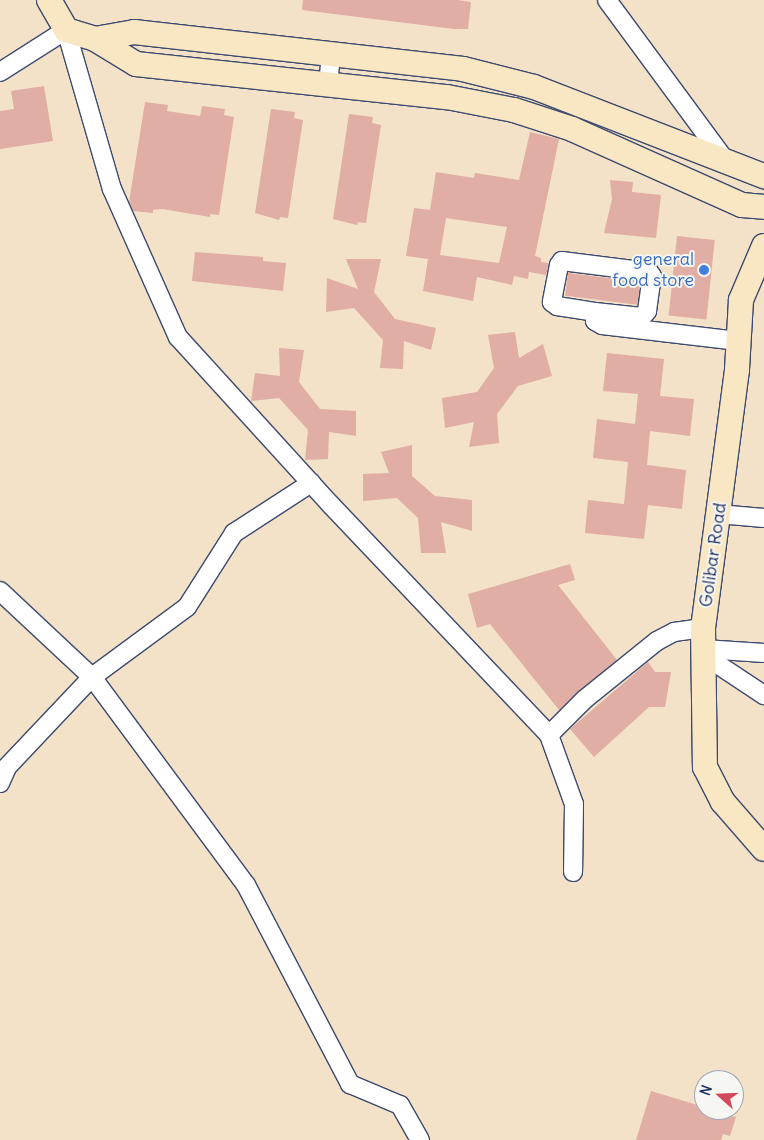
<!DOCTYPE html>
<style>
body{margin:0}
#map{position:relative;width:764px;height:1140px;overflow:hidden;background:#f3e1c8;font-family:Delius,sans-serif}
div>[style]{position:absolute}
.building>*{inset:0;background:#e1aea5;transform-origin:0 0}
.roads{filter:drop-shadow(1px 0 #3b4a6e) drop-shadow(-1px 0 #3b4a6e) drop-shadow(0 1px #3b4a6e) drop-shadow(0 -1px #3b4a6e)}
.street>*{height:18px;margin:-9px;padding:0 9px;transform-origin:9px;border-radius:9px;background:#fff}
.secondary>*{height:24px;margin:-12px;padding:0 12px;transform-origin:12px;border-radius:12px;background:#f9e7c3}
.dots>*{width:14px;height:14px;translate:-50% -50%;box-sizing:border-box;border:2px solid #f6f6f2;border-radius:50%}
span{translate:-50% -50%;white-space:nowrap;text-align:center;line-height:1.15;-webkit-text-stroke:4px #f6f6f2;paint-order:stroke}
.shop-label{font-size:18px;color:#366cbe}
.right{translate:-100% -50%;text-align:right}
.street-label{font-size:18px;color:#1b2f5e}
.north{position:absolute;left:694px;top:1070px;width:50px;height:50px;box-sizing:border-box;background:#f6f6f2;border:1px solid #9ea6b7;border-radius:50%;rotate:290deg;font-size:14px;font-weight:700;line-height:20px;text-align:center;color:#1b2f5e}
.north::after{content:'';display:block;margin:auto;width:18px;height:22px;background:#d1495b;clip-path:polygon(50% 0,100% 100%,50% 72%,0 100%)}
</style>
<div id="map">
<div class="building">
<div style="clip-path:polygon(303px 0,458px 0,471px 2px,468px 29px,454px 29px,302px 10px)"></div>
<div style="clip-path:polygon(44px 86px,53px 141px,0 149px,0 111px,14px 109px,11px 91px)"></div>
<div style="clip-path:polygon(145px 102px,168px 105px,167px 111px,200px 116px,202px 106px,225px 109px,224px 115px,234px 117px,219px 215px,210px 214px,210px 217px,162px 209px,153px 210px,153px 213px,133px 211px,129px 202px)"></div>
<div style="clip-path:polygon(271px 109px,295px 112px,294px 118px,303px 120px,288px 218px,280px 217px,279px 220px,255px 213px)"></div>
<div style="clip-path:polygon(349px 114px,373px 117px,372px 123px,381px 125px,366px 223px,358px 222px,357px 225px,333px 219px)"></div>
<div style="clip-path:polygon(evenodd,530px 132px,559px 139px,535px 256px,541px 258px,541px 262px,549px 263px,546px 275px,529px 272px,528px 279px,514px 276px,512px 285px,477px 277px,473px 301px,423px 291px,428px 259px,406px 256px,414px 208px,430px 210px,436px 172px,474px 178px,475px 173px,519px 180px,530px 132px,446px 218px,507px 227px,499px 263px,440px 255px,446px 218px)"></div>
<div style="clip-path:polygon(610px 180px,633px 182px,632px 192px,661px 195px,656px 238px,604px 233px,612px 199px)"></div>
<div style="left:677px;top:236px;width:38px;height:80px;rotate:6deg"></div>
<div style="clip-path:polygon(195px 252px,263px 257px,263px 261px,286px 263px,283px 291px,192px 281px)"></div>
<div style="clip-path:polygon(346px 259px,381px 259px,374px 292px,395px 319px,436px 328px,431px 350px,404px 341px,403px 369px,380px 368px,383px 340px,354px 308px,326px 312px,327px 278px,358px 289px)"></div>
<div style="left:568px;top:273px;width:73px;height:23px;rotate:7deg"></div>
<div style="clip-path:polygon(515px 332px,519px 358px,543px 344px,552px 376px,518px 386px,497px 414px,499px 443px,469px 447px,474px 422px,445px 428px,442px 398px,477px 392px,494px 368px,488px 335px)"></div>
<div style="clip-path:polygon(279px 348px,304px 350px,299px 382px,320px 409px,356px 411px,356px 436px,329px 432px,328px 459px,305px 460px,308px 430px,279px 398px,251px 401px,255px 373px,280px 376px)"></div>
<div style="clip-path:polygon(607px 353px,664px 359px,660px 396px,694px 399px,690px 436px,650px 431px,647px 465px,686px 470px,682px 509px,648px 505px,644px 539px,585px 533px,588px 500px,624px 504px,628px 462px,593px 458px,597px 419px,635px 424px,638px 394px,603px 391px)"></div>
<div style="clip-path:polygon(412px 445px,412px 476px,435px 496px,472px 500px,472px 531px,441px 522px,446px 553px,421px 553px,418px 518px,397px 498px,363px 501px,363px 474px,389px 473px,381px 452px)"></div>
<div style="clip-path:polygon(570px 564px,575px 580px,558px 585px,617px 660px,559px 710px,490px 624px,477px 628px,468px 594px)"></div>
<div style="clip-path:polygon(648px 662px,655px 672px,671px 672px,665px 707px,649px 707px,594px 757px,570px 729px)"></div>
<div style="clip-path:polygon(651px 1091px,704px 1107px,704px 1110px,736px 1117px,730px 1136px,723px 1134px,721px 1140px,636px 1140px)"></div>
</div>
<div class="roads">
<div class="street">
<div style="left:607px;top:0;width:199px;rotate:53.6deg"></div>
<div style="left:0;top:72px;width:78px;rotate:-32.5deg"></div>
<div style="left:66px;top:30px;width:166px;rotate:73.9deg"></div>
<div style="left:112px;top:189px;width:162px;rotate:66deg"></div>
<div style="left:178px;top:337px;width:227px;rotate:47.7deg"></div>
<div style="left:331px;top:505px;width:317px;rotate:46.5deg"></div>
<div style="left:549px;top:735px;width:73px;rotate:70.1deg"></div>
<div style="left:574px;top:804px;width:68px;rotate:90.8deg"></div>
<div style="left:328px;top:84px;width:29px;rotate:-84deg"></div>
<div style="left:595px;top:312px;width:47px;rotate:6.1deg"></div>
<div style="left:642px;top:317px;width:8px;rotate:-50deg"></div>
<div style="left:647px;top:311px;width:35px;rotate:-82deg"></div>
<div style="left:652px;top:276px;width:5px;rotate:-127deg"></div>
<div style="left:649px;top:272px;width:88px;rotate:-172.8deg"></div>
<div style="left:562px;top:261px;width:5px;rotate:127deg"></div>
<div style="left:559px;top:265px;width:38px;rotate:101deg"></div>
<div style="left:552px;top:302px;width:6px;rotate:39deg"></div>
<div style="left:557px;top:306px;width:38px;rotate:9deg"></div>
<div style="left:595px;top:312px;width:9px;rotate:90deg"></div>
<div style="left:595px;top:321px;width:8px;rotate:30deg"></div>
<div style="left:602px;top:325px;width:137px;rotate:6.7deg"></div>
<div style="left:718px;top:514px;width:46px;rotate:5deg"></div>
<div style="left:0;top:591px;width:126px;rotate:43.1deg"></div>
<div style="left:92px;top:677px;width:259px;rotate:53.5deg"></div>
<div style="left:246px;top:885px;width:225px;rotate:62.4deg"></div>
<div style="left:350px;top:1084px;width:54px;rotate:22.8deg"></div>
<div style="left:400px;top:1105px;width:40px;rotate:60.3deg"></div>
<div style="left:704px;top:649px;width:60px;rotate:3.8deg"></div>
<div style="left:705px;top:656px;width:71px;rotate:33.5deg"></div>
<div style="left:549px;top:735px;width:51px;rotate:-45deg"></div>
<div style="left:585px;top:699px;width:92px;rotate:-38.9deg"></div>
<div style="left:657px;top:641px;width:19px;rotate:-28deg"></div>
<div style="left:674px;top:632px;width:29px;rotate:-8deg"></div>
<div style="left:0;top:783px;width:17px;rotate:-66deg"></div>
<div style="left:7px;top:767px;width:124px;rotate:-46.6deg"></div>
<div style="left:92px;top:677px;width:118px;rotate:-36.4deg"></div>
<div style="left:187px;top:607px;width:88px;rotate:-57.6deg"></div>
<div style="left:234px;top:533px;width:92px;rotate:-33deg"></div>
</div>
<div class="secondary">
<div style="left:49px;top:0;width:34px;rotate:60deg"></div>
<div style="left:66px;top:30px;width:30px;rotate:17deg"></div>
<div style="left:95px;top:39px;width:48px;rotate:31.4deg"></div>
<div style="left:136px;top:64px;width:313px;rotate:6.1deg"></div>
<div style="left:447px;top:97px;width:68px;rotate:11deg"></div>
<div style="left:514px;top:110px;width:61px;rotate:18.1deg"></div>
<div style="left:572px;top:129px;width:186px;rotate:24.1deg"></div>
<div style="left:742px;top:205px;width:22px;rotate:5deg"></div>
<div style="left:95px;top:39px;width:40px;rotate:-10deg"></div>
<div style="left:134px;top:32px;width:331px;rotate:6.4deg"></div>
<div style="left:463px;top:69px;width:73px;rotate:14.2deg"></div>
<div style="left:534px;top:87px;width:247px;rotate:21.2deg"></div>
<div style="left:764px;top:246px;width:59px;rotate:113.1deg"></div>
<div style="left:741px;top:300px;width:70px;rotate:93.3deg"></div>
<div style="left:737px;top:370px;width:260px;rotate:97.5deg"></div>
<div style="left:703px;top:628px;width:139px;rotate:89.2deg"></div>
<div style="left:705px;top:767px;width:39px;rotate:63deg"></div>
<div style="left:723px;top:802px;width:62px;rotate:48.9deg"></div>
</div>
</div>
<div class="dots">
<div style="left:704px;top:270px;background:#3f7fe0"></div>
</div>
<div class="shop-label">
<span class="right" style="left:694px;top:270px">general<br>food store</span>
</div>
<div class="street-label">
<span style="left:713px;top:555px;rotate:-82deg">Golibar Road</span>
</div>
<div class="north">N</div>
</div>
